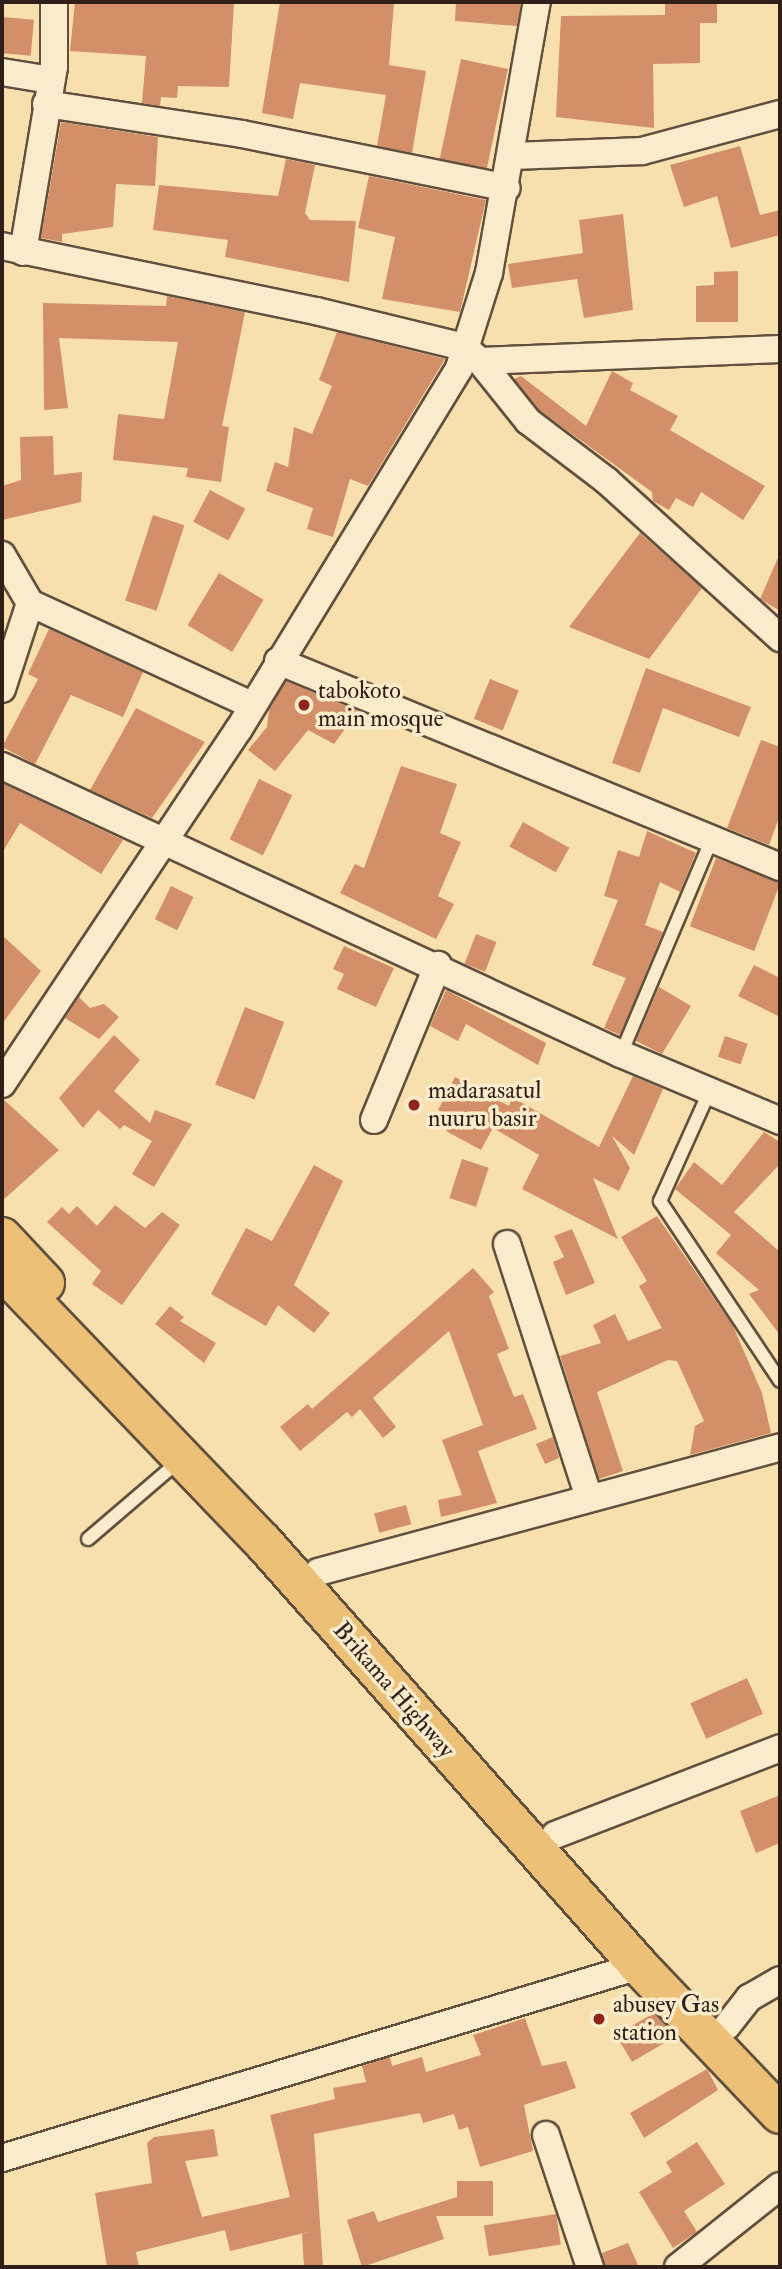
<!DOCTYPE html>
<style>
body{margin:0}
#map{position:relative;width:782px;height:2269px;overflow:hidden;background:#f7e0ae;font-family:"IM FELL Double Pica",serif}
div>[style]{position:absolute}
.building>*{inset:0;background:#d38f68;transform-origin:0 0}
.roads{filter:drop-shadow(2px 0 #624f3e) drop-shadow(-2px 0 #624f3e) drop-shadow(0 2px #624f3e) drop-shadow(0 -2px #624f3e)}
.lane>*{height:12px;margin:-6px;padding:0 6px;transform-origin:6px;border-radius:6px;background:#faebca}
.street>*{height:26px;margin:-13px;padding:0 13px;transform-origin:13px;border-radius:13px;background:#faebca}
.highway>*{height:38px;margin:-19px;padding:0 19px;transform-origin:19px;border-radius:19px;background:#ecc077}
.dots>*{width:19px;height:19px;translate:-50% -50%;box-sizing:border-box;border:4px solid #faebca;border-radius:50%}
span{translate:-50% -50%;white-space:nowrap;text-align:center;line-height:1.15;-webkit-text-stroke:7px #faebca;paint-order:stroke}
.poi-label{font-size:24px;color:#301f18}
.left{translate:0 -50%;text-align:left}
.street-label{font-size:24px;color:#301f18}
.frame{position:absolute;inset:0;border:4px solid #301f18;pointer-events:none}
</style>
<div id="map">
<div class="building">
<div style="clip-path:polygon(75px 2px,234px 2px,229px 87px,178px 86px,177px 98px,161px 97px,160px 106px,142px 103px,146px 56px,70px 51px)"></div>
<div style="clip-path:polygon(280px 2px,394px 2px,389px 65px,426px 71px,412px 153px,377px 146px,386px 95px,300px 83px,293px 119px,262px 113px)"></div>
<div style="clip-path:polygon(456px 2px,521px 2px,517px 26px,455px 21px)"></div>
<div style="clip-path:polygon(665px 3px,717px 3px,717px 23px,700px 23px,700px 63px,653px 64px,654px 128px,556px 117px,561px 16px,665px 15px)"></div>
<div style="left:2px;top:17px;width:32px;height:36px;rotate:5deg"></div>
<div style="left:461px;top:59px;width:48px;height:102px;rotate:12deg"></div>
<div style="clip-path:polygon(61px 122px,158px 137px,155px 186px,116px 184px,113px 227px,62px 234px,62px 242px,41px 238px)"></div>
<div style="clip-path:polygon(740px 146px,760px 215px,780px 210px,780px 235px,731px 248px,717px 196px,684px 207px,670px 165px)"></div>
<div style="clip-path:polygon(286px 159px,315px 165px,305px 213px,310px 220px,356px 221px,349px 282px,225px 257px,228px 240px,153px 230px,159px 185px,278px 196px)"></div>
<div style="clip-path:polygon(369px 176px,486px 200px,460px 312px,382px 299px,395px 237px,358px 228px)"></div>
<div style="clip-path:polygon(623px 214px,633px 310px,584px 318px,577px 279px,512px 288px,508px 264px,583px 253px,579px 220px)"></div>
<div style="clip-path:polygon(738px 271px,738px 322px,696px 322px,696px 286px,714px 285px,714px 272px)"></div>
<div style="clip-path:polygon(167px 296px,245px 312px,222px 426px,229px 427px,221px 482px,186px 477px,188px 468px,113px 460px,118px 414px,164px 419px,178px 342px,59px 338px,68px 408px,44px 410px,43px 303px,166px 306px)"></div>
<div style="clip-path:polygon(337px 332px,445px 359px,368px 486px,350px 479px,333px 537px,307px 529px,313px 508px,266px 491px,275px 462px,288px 467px,294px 427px,312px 434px,332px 386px,319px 380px)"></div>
<div style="clip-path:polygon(612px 371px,633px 383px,630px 390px,678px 416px,670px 430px,765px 486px,743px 520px,701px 492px,693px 507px,676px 498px,669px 510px,653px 501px,652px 492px,539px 410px,514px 379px,521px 376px,586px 426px)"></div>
<div style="clip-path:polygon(53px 436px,54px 475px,82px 472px,81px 502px,2px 520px,2px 486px,21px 480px,20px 437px)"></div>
<div style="left:210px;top:490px;width:40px;height:36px;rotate:28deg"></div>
<div style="left:153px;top:515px;width:33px;height:90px;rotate:18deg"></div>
<div style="clip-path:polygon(640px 533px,702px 588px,649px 659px,569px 627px)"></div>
<div style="clip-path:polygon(780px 553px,780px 611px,760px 599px)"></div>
<div style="left:219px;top:573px;width:52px;height:61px;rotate:31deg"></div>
<div style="clip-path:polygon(49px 629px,143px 672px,123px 717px,71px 695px,35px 764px,2px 747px,38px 679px,28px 674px)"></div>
<div style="clip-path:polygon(646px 668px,751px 707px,739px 737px,663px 708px,640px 773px,612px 763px)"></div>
<div style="left:490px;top:679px;width:31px;height:43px;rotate:22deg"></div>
<div style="clip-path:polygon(286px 681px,358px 711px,334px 744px,308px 730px,275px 771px,248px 750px,267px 727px,269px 710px)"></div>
<div style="clip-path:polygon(136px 708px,205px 742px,152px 818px,90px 790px)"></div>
<div style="clip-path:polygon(761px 740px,780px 747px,780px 815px,769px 845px,727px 828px)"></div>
<div style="clip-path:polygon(401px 766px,457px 784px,440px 833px,461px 842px,438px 896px,454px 904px,436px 939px,340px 893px,355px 864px,364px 868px)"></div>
<div style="left:259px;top:779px;width:37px;height:67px;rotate:26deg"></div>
<div style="clip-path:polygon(2px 783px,123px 840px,101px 874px,20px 823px,2px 853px)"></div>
<div style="left:523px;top:822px;width:53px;height:28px;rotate:29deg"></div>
<div style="clip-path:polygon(647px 831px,696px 853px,680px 892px,660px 882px,645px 925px,663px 932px,620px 1035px,604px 1028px,626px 978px,592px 965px,618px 900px,604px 896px,618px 850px,639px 857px)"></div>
<div style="left:716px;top:858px;width:69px;height:73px;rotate:21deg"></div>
<div style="left:171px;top:886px;width:25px;height:37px;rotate:26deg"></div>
<div style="left:476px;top:934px;width:22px;height:32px;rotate:21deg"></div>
<div style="clip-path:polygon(2px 935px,41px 971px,2px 1024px)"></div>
<div style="clip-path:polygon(344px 946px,394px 968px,376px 1007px,337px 989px,344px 974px,333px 969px)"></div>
<div style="clip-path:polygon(754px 965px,780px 978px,780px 1017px,738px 996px)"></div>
<div style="clip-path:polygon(659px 987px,691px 1006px,662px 1054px,636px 1041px)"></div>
<div style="clip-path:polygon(446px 990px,546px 1043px,538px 1065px,466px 1024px,458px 1041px,430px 1026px)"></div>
<div style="clip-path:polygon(79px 997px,90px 1008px,104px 1004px,119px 1017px,99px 1039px,65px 1018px)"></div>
<div style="left:245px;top:1007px;width:42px;height:83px;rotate:21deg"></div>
<div style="clip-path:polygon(114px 1035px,140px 1060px,114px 1091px,150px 1123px,155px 1110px,192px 1124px,154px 1187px,132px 1174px,152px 1141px,124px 1125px,120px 1129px,98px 1110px,83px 1128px,59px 1098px)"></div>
<div style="left:725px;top:1036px;width:24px;height:22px;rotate:19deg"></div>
<div style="clip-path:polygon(633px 1076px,663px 1089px,634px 1155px,612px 1136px,630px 1168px,619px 1191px,593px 1178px,618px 1239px,522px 1189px,539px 1155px,493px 1128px,481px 1150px,446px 1131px,453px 1118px,438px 1110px,455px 1077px,509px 1106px,512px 1097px,599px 1147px)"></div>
<div style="clip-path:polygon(3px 1099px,59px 1150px,2px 1201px,2px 1100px)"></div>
<div style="clip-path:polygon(764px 1132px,780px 1142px,780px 1164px,734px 1212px,780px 1252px,780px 1335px,749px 1294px,759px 1290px,716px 1253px,731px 1235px,675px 1189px,694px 1162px,722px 1185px)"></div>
<div style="left:462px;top:1159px;width:28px;height:41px;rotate:18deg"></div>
<div style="clip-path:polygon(314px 1165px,343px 1181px,294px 1285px,330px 1313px,314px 1333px,278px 1305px,266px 1326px,211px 1294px,246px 1228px,272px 1241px)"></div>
<div style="clip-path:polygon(115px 1205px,145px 1228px,162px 1212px,180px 1225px,122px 1305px,92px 1284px,101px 1271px,47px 1222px,62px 1207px,69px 1214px,77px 1206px,97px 1226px)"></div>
<div style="clip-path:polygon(657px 1216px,733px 1326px,762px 1393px,771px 1433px,690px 1455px,695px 1426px,704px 1421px,677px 1361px,668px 1360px,597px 1392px,623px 1471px,599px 1479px,560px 1356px,601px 1343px,593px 1325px,615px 1314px,628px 1341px,662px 1328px,639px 1286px,647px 1281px,621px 1237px)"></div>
<div style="clip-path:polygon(572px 1229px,595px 1283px,566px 1295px,553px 1262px,564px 1257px,554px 1236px)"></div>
<div style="clip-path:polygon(473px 1268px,494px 1292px,489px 1296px,509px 1349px,497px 1354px,514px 1397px,523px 1394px,537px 1429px,478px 1451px,497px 1503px,441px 1517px,438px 1500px,462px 1495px,442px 1440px,483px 1425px,449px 1331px,373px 1398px,396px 1427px,383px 1438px,360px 1409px,352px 1417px,347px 1412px,300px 1451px,280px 1427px,308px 1404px,312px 1409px)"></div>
<div style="clip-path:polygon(170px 1306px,184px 1317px,180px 1321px,216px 1343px,204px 1363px,155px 1324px)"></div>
<div style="clip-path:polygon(553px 1437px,559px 1458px,545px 1464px,536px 1444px)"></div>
<div style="left:406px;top:1505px;width:20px;height:33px;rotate:75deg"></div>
<div style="left:747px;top:1678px;width:39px;height:62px;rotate:66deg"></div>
<div style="clip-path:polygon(780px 1795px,780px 1843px,756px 1853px,740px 1811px)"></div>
<div style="clip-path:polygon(654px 2013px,676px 2036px,632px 2062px,616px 2035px)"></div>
<div style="clip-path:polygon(525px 2018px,542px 2066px,566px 2061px,576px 2088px,524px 2105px,533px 2151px,480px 2167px,468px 2127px,459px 2130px,454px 2114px,423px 2123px,420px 2113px,314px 2134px,323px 2267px,304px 2267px,302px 2234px,312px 2231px,230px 2251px,225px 2230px,136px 2252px,139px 2267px,107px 2267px,95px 2193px,152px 2183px,147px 2143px,154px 2137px,214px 2129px,218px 2156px,185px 2161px,202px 2217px,290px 2197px,270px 2115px,335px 2099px,333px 2088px,366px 2082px,362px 2066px,390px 2057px,392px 2066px,422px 2057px,426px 2072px,481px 2055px,473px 2035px)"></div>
<div style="clip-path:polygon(707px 2069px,718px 2090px,644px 2138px,630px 2113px)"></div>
<div style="clip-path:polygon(697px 2142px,725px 2184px,684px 2211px,697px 2232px,673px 2248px,639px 2192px,672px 2172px,666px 2162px)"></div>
<div style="clip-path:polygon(457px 2181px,493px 2181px,493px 2216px,436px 2216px,444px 2239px,362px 2267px,347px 2220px,374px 2211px,378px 2222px,457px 2197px)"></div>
<div style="left:556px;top:2214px;width:31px;height:73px;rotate:81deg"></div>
<div style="clip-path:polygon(628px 2243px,639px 2267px,605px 2267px,602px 2253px)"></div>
</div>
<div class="roads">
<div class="lane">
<div style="left:621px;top:1054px;width:233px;rotate:-67.1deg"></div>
<div style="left:710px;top:1090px;width:122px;rotate:114.2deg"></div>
<div style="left:660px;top:1201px;width:216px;rotate:56.3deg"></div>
<div style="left:88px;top:1539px;width:120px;rotate:-40.6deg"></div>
</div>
<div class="street">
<div style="left:2px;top:72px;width:50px;rotate:9.3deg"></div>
<div style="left:46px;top:104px;width:198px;rotate:8.7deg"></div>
<div style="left:242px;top:134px;width:270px;rotate:11.5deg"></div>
<div style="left:513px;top:156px;width:129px;rotate:-2.2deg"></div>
<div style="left:642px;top:151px;width:143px;rotate:-15deg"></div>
<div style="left:2px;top:246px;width:321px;rotate:11.7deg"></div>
<div style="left:316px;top:311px;width:152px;rotate:13.7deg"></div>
<div style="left:464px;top:347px;width:21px;rotate:41deg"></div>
<div style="left:480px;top:361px;width:300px;rotate:-2.3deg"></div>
<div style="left:23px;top:252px;width:188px;rotate:-80.5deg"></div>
<div style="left:54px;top:67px;width:65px;rotate:-90deg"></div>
<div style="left:480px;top:361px;width:77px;rotate:51.3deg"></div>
<div style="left:528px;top:421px;width:99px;rotate:37.2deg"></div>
<div style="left:607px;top:481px;width:234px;rotate:42.2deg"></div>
<div style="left:2px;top:555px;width:56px;rotate:59.7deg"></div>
<div style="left:30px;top:603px;width:244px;rotate:24.7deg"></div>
<div style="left:278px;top:661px;width:543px;rotate:22.31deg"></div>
<div style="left:2px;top:689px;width:90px;rotate:-72deg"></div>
<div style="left:2px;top:766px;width:683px;rotate:24.95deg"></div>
<div style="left:621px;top:1054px;width:173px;rotate:22.8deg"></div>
<div style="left:2px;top:1084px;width:427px;rotate:-56.3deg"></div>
<div style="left:239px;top:729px;width:423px;rotate:-58.6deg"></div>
<div style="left:459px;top:368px;width:100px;rotate:-72.5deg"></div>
<div style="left:489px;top:273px;width:275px;rotate:-80deg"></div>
<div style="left:374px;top:1120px;width:168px;rotate:-67.6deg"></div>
<div style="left:507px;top:1244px;width:264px;rotate:72.1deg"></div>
<div style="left:318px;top:1572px;width:479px;rotate:-15.1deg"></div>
<div style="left:555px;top:1835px;width:241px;rotate:-21.1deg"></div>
<div style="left:727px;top:2026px;width:36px;rotate:-52deg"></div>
<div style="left:749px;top:1998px;width:36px;rotate:-30deg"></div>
<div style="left:546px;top:2135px;width:139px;rotate:71.6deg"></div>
<div style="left:2px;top:2158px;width:665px;rotate:-16.77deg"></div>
<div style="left:678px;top:2267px;width:130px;rotate:-38.5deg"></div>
</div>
<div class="highway">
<div style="left:2px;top:1237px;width:63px;rotate:46.9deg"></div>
<div style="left:2px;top:1270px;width:377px;rotate:46.2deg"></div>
<div style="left:263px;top:1542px;width:567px;rotate:48.43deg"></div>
<div style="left:639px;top:1966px;width:204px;rotate:46.4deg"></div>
</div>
</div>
<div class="dots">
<div style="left:304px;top:705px;background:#8f2418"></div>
<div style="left:414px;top:1105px;background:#8f2418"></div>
<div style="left:599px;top:2019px;background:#8f2418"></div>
</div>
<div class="poi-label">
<span class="left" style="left:318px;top:705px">tabokoto<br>main mosque</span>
<span class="left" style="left:428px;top:1105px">madarasatul<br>nuuru basir</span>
<span class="left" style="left:613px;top:2019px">abusey Gas<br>station</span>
</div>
<div class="street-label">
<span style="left:394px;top:1690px;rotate:49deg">Brikama Highway</span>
</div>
<div class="frame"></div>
</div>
